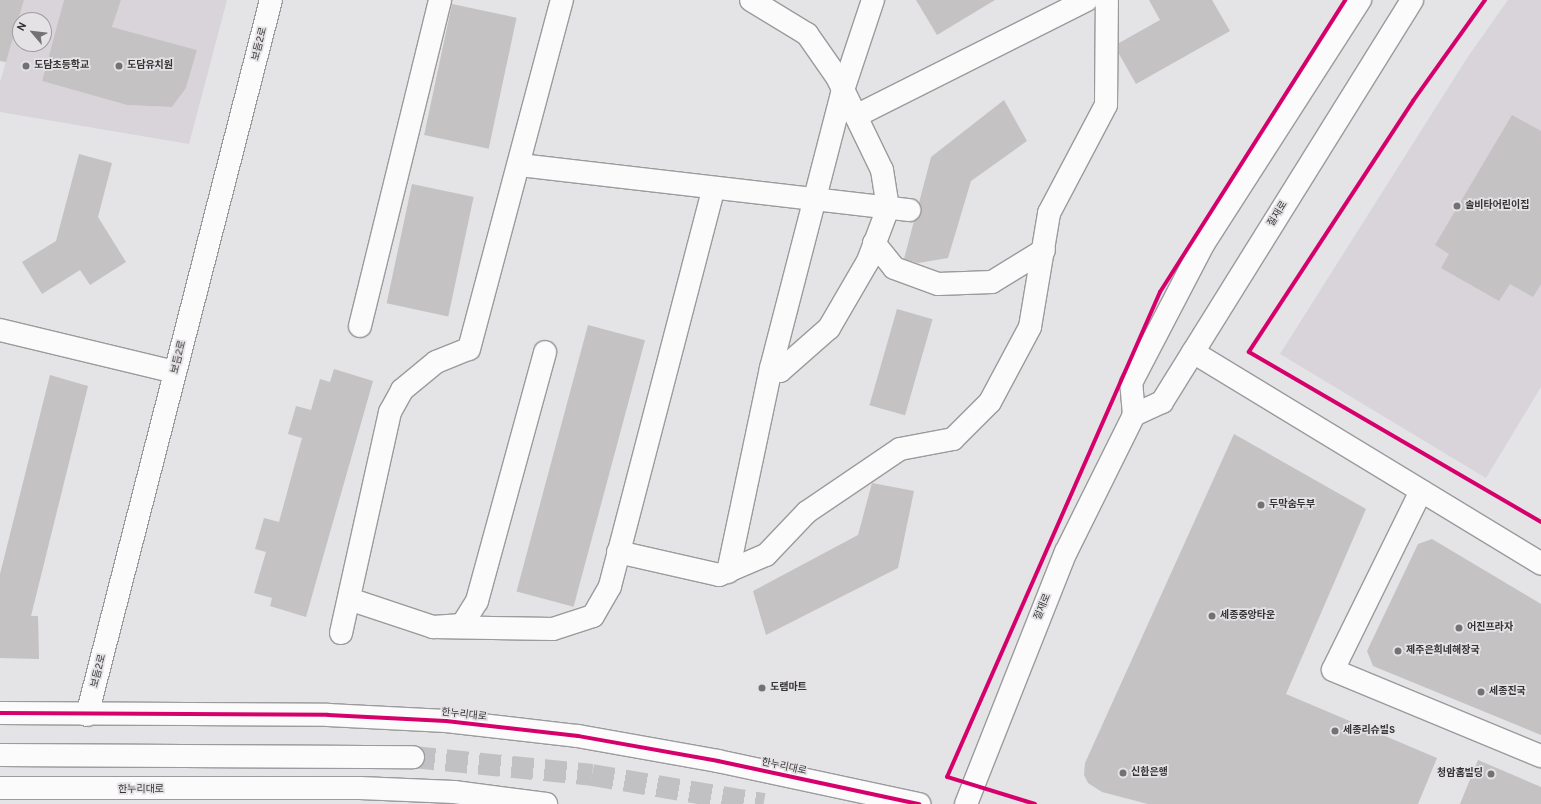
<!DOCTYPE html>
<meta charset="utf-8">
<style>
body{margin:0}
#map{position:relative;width:1541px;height:804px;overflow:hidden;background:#e4e3e5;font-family:Overpass,"Noto Sans KR",sans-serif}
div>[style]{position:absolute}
.built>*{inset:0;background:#d8d4da}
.building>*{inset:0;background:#c4c2c2;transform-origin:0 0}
.minor-tunnel>*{height:22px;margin-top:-11px;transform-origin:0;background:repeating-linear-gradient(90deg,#c1c0c2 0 22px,transparent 0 33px)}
.roads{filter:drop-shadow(1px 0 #9b9a9c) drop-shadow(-1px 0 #9b9a9c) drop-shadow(0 1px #9b9a9c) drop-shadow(0 -1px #9b9a9c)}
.minor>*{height:22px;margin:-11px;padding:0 11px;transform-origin:11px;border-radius:11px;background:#fbfbfb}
.cycleway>*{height:4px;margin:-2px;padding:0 2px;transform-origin:2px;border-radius:2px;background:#d6006c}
.dots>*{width:11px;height:11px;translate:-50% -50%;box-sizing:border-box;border:2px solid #e5e2e6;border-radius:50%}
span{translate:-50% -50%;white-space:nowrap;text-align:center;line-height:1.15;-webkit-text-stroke:3.5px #e5e2e6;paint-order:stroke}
.street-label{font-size:10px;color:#353435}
.poi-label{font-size:10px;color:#353435;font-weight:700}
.left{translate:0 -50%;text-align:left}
.right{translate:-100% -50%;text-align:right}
.north{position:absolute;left:12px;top:12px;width:40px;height:40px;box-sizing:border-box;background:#e5e2e6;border:1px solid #9f9c9f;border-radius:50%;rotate:298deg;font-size:11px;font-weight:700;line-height:16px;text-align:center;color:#353435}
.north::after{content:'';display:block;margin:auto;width:14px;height:18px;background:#727173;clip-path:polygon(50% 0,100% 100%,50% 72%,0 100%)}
</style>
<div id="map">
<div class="built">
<div style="clip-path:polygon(evenodd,24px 0,64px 0,42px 81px,127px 105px,172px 107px,186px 88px,197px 50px,112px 27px,121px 0,227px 0,189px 144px,0 112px,0 82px,24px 0,20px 20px,44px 20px,44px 44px,20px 44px,20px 20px)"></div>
<div style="clip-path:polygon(1508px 0,1541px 0,1541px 387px,1486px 478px,1280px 354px,1467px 58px)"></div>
</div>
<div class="building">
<div style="clip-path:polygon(0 0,24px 0,6px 62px,0 61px)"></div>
<div style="clip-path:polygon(64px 0,121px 0,112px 27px,197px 50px,186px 88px,172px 107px,127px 105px,42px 81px)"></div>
<div style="clip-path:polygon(916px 0,995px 0,937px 35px)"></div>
<div style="clip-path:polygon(1149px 0,1212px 0,1230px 31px,1136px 84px,1119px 54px,1119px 43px,1160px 20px)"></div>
<div style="left:452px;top:4px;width:66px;height:134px;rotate:12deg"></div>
<div style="clip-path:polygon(1004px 100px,1027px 141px,971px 181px,948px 258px,918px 263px,904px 259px,914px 221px,921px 212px,919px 203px,931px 157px)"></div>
<div style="clip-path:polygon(1512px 115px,1541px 131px,1541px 284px,1533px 297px,1510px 284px,1499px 301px,1441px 268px,1449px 254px,1435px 245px)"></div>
<div style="clip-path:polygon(79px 154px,112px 163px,98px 217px,126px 262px,90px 285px,80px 270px,42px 294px,22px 262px,56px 241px)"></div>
<div style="left:412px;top:184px;width:63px;height:122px;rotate:12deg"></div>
<div style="left:897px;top:309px;width:37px;height:100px;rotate:16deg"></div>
<div style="left:588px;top:325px;width:59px;height:276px;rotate:15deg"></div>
<div style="clip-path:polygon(334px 369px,373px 381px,306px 617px,270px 606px,272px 598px,254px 593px,266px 552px,255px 549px,264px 518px,279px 522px,302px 438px,288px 434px,296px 406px,311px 410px,320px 379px,330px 382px)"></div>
<div style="clip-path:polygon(50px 375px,88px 386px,31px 616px,38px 616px,39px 659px,0 658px,0 574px)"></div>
<div style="clip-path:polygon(1234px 434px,1366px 509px,1286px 694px,1437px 758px,1418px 804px,1148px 804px,1102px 792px,1088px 783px,1084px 775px,1085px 763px)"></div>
<div style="clip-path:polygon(872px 483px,914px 491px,898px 568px,766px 635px,753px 591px,858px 535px)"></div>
<div style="clip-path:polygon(1432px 539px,1541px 604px,1541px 735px,1373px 666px,1367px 651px,1418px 544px)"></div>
<div style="clip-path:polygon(1478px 760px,1541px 787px,1541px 804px,1460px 804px)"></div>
</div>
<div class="minor-tunnel">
<div style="left:413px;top:757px;width:180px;rotate:5.7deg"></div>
<div style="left:592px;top:775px;width:174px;rotate:9.6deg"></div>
</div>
<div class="roads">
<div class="minor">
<div style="left:751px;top:0;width:66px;rotate:31.3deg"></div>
<div style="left:807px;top:34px;width:52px;rotate:55.1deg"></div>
<div style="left:837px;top:77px;width:103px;rotate:64.2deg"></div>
<div style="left:882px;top:170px;width:38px;rotate:81deg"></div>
<div style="left:888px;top:208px;width:57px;rotate:110.7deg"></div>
<div style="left:868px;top:261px;width:78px;rotate:120.2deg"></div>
<div style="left:829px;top:328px;width:65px;rotate:138.7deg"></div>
<div style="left:780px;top:371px;width:9px;rotate:-162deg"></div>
<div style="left:856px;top:116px;width:258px;rotate:-26.7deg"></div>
<div style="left:520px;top:165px;width:392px;rotate:6.6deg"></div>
<div style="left:874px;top:243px;width:32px;rotate:51deg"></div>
<div style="left:894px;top:268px;width:47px;rotate:20deg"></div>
<div style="left:938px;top:284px;width:54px;rotate:-2.1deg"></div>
<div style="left:992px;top:282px;width:61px;rotate:-31.6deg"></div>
<div style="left:360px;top:326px;width:336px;rotate:-76.2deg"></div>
<div style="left:0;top:330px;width:180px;rotate:13.5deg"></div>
<div style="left:1193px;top:352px;width:407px;rotate:31.3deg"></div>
<div style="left:1134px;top:415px;width:31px;rotate:-25deg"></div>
<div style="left:1162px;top:402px;width:473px;rotate:-58.1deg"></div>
<div style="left:1421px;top:491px;width:199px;rotate:116.2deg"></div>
<div style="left:1333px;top:670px;width:225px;rotate:22.5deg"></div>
<div style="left:618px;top:552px;width:104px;rotate:12.8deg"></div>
<div style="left:719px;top:575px;width:51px;rotate:-23.1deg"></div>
<div style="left:766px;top:555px;width:59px;rotate:-46.4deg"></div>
<div style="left:807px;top:512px;width:112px;rotate:-34.1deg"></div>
<div style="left:900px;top:449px;width:54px;rotate:-10.7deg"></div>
<div style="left:953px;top:439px;width:52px;rotate:-45deg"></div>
<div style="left:990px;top:402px;width:85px;rotate:-61.9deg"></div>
<div style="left:1030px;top:327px;width:116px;rotate:-80.5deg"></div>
<div style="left:1049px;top:213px;width:122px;rotate:-62.2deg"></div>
<div style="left:1106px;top:105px;width:105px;rotate:-89.5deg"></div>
<div style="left:728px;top:572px;width:208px;rotate:-78.1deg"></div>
<div style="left:771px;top:368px;width:287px;rotate:-75.5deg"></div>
<div style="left:843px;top:90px;width:95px;rotate:-71.6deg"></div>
<div style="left:349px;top:599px;width:89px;rotate:18.4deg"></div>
<div style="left:433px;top:627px;width:29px;rotate:-4deg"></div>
<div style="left:462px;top:625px;width:28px;rotate:-58deg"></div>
<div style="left:477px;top:601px;width:258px;rotate:-74.7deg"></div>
<div style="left:433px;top:627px;width:120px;rotate:1deg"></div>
<div style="left:553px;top:629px;width:42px;rotate:-18deg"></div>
<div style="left:593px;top:616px;width:34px;rotate:-60deg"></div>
<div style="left:610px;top:586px;width:409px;rotate:-75.4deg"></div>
<div style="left:341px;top:633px;width:226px;rotate:-77.5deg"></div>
<div style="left:390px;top:412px;width:25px;rotate:-61deg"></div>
<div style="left:402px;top:390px;width:44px;rotate:-39.5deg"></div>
<div style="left:436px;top:362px;width:35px;rotate:-22deg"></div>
<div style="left:469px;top:349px;width:361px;rotate:-75.1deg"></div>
<div style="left:0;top:713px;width:328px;rotate:0.3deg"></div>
<div style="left:328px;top:715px;width:118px;rotate:2.9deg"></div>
<div style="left:446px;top:721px;width:133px;rotate:6.5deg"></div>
<div style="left:578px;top:736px;width:142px;rotate:10.1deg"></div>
<div style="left:718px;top:761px;width:206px;rotate:12.1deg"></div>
<div style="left:87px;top:715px;width:738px;rotate:-75.57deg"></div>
<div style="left:0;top:755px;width:413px;rotate:0.3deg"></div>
<div style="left:0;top:788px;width:360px"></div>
<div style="left:360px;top:788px;width:94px;rotate:2.4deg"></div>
<div style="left:454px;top:792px;width:93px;rotate:7.4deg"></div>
<div style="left:966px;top:804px;width:271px;rotate:-68.4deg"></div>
<div style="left:1066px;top:552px;width:153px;rotate:-63.6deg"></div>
<div style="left:1134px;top:415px;width:32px;rotate:-95deg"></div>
<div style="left:1131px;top:383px;width:158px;rotate:-62.5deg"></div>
<div style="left:1204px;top:243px;width:289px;rotate:-57.3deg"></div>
</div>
</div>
<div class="cycleway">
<div style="left:1485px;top:0;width:124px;rotate:125.5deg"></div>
<div style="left:1413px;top:101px;width:300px;rotate:123.2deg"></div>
<div style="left:1249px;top:352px;width:338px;rotate:30.2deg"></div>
<div style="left:0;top:713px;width:328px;rotate:0.3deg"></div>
<div style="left:328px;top:715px;width:118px;rotate:2.9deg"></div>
<div style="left:446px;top:721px;width:133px;rotate:6.5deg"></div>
<div style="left:578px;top:736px;width:142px;rotate:10.1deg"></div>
<div style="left:718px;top:761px;width:206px;rotate:12.1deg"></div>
<div style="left:1035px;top:804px;width:92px;rotate:-162.9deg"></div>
<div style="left:947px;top:777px;width:530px;rotate:-66.29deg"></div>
<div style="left:1160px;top:292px;width:346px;rotate:-57.6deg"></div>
</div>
<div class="dots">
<div style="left:26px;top:66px;background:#727173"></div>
<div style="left:119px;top:66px;background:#727173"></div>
<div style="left:1457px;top:206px;background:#727173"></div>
<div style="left:1261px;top:505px;background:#727173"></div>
<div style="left:1212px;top:616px;background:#727173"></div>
<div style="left:1459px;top:628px;background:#727173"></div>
<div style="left:1398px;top:651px;background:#727173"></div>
<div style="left:762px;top:688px;background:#727173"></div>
<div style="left:1481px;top:692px;background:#727173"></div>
<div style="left:1335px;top:731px;background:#727173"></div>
<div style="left:1123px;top:773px;background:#727173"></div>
<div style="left:1491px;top:774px;background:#727173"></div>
</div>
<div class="street-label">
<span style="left:260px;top:44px;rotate:-76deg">보듬2로</span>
<span style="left:1278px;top:214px;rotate:-58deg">절재로</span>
<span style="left:179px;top:357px;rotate:-76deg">보듬2로</span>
<span style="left:1043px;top:607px;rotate:-67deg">절재로</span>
<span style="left:99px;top:671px;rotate:-76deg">보듬2로</span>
<span style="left:464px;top:715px;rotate:6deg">한누리대로</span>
<span style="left:784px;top:767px;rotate:12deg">한누리대로</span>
<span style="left:141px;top:790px">한누리대로</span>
</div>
<div class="poi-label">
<span class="left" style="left:34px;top:66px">도담초등학교</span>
<span class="left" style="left:127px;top:66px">도담유치원</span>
<span class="left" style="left:1465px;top:206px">솔비타어린이집</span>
<span class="left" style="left:1269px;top:505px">두막숨두부</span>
<span class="left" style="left:1220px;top:616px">세종중앙타운</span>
<span class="left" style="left:1467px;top:628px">어진프라자</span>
<span class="left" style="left:1406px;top:651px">제주은희네해장국</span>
<span class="left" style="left:770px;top:688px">도램마트</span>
<span class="left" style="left:1489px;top:692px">세종진국</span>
<span class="left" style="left:1343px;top:731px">세종리슈빌S</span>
<span class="left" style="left:1131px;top:773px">신한은행</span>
<span class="right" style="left:1483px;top:774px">청암홈빌딩</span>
</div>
<div class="north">N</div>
</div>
